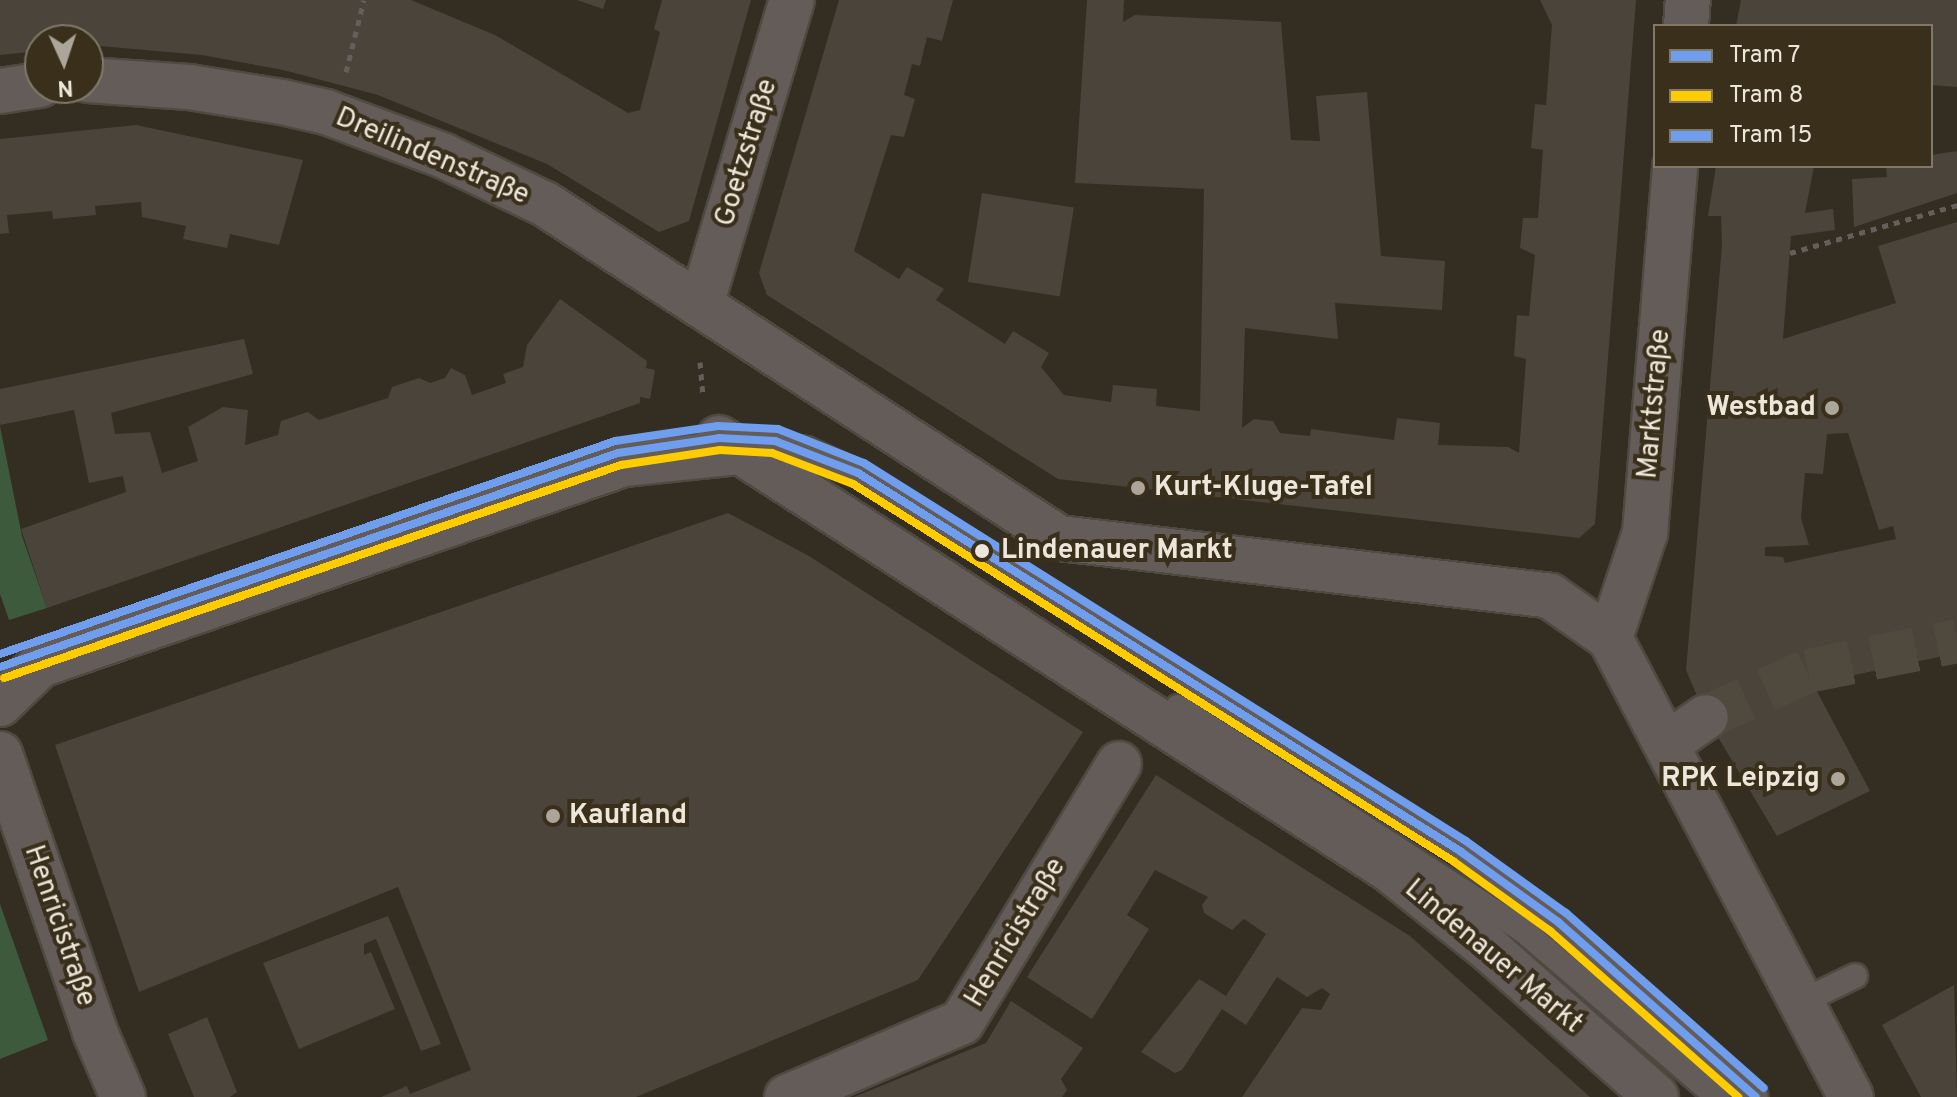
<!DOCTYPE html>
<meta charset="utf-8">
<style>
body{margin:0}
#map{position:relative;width:1957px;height:1097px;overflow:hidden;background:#332d22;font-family:Overpass,sans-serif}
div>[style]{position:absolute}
.green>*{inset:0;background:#3d5a3c}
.building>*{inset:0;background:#4a443b;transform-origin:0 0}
.street-tunnel>*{height:44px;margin-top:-22px;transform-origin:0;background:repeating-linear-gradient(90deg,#4f493e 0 44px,transparent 0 66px)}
.path>*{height:5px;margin-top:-2.5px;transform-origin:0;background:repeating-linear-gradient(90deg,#655e5a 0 6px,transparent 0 12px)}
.roads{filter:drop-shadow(2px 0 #4f4a41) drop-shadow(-2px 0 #4f4a41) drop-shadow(0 2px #4f4a41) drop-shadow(0 -2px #4f4a41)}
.lane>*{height:24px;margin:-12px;padding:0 12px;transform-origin:12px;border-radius:12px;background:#645c59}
.street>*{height:44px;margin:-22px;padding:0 22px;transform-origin:22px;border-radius:22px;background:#645c59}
.tram-1>*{height:8px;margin:-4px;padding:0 4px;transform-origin:4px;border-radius:4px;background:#6f9eef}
.tram-2>*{height:8px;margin:-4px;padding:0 4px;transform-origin:4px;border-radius:4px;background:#fc0}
.tram-3>*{height:8px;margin:-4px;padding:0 4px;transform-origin:4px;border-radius:4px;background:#6f9eef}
.dots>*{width:22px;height:22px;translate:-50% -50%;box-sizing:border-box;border:4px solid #3a2f1b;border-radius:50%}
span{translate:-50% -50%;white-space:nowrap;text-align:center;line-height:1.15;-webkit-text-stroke:8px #3a2f1b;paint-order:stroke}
.street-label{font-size:28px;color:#ede6da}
.poi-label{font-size:28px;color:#ede6da;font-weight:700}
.right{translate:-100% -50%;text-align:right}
.left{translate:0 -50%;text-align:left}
.stop-label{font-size:28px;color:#ede6da;font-weight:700}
.legend{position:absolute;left:1653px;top:24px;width:280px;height:144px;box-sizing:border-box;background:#3a2f1b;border:2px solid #827867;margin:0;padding:10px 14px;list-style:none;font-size:24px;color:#ede6da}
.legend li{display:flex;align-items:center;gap:16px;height:40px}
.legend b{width:40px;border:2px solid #827867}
.north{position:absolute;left:24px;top:24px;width:80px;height:80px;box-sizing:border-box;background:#3a2f1b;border:2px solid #827867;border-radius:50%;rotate:177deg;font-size:22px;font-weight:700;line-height:32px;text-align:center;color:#ede6da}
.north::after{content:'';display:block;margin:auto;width:28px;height:36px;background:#aca59a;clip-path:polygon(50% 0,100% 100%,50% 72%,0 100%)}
</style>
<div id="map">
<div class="green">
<div style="clip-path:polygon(0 426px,22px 536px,47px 608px,9px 620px,0 594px)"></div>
<div style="clip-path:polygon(0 904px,48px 1040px,0 1059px)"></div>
</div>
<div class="building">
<div style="clip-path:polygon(0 0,411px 0,495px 35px,628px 113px,640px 110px,660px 32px,654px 29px,662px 0,751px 0,689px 221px,659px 232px,547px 164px,378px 95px,283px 70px,202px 55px,88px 45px,88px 40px,40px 40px,40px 51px,0 55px)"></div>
<div style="clip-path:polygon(577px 0,606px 0,603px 9px)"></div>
<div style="clip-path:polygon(839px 0,953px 0,942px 41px,927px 37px,920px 66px,912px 64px,904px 95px,915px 99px,904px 137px,891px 135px,854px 251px,899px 279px,907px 267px,944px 289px,936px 300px,1005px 344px,1013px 331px,1049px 353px,1041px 367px,1064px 395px,1111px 402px,1113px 385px,1157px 389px,1156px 406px,1200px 411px,1204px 189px,1075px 183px,1087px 0,1124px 0,1123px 22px,1135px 15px,1281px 22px,1291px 140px,1320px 141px,1316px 96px,1367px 92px,1381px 256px,1445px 261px,1442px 310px,1335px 303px,1338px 339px,1245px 328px,1242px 428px,1254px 419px,1273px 421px,1280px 433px,1310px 436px,1311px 429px,1394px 440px,1397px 418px,1440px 423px,1438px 445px,1508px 447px,1519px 453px,1526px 359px,1514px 356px,1517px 315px,1529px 316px,1535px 255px,1520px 248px,1523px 218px,1538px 218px,1543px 150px,1531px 148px,1535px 104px,1546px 105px,1552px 25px,1540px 0,1636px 0,1595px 524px,1579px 538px,1058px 479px,767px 295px,759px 273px)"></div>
<div style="clip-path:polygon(1741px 0,1957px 0,1957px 87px,1931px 85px,1931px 26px,1736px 26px)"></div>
<div style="clip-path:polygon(136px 125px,303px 160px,279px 245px,230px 234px,227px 248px,183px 239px,186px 226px,142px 217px,141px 202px,95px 206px,96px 215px,53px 219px,52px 211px,7px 215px,9px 233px,0 234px,0 139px)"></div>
<div style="clip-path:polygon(1957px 151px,1957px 193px,1854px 227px,1852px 179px,1887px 177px,1886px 166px,1931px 166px,1931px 155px)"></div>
<div style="clip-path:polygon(evenodd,1716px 166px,1814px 166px,1805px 213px,1833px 209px,1835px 230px,1791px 236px,1783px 339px,1896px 303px,1878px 246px,1957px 222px,1957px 653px,1813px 684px,1870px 791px,1777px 836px,1706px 717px,1686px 670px,1722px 245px,1721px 216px,1708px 216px,1716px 166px,1848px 433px,1879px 530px,1893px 526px,1896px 539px,1785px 563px,1783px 557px,1765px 556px,1765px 547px,1809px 545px,1801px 518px,1805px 473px,1823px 474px,1827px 434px,1848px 433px)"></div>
<div style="left:982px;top:193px;width:93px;height:90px;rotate:9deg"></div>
<div style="clip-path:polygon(560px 299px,647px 361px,646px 368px,655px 370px,650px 399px,640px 397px,640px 403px,47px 608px,21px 529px,126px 492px,123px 476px,89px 483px,74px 410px,0 425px,0 389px,244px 339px,253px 374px,111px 413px,115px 434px,150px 432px,162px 473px,198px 461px,188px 427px,223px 407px,248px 410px,245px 445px,278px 435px,281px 421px,308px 412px,319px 420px,388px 398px,392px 387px,419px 378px,430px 383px,445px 378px,451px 368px,465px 375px,472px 395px,506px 383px,503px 374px,523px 367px,527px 345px)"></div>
<div style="clip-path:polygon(728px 513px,809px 556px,1083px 732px,918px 980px,636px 1097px,381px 1097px,407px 1086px,410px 1094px,471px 1070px,398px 887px,139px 992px,55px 745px)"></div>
<div style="clip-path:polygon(1156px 775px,1410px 936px,1590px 1097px,1242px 1097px,1302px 1008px,1321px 1010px,1330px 994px,1322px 988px,1307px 997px,1277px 977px,1246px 1025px,1222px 1009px,1182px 1070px,1175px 1073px,1141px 1052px,1199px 979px,1226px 996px,1266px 934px,1244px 919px,1232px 930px,1204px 913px,1202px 905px,1208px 897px,1155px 870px,1127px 915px,1149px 929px,1092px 1019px,1027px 977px)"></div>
<div style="clip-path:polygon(388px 916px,441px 1044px,421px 1051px,376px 939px,364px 944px,364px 955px,371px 952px,395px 1009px,299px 1049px,263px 963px)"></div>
<div style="clip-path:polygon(1954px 985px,1957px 1097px,1921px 1097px,1882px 1025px)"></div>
<div style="clip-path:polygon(1011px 1001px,1083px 1048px,1061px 1079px,1067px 1090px,1062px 1097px,854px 1097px,986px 1043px)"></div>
<div style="clip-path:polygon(207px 1017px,237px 1092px,230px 1097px,194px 1097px,168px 1034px)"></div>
</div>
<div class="street-tunnel">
<div style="left:1706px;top:717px;width:112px;rotate:-24.3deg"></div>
<div style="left:1808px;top:671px;width:152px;rotate:-11.4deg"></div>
</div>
<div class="path">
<div style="left:346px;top:72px;width:74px;rotate:-76deg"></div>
<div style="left:1790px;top:253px;width:174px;rotate:-16deg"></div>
<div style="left:700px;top:362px;width:34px;rotate:85deg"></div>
</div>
<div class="roads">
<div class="lane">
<div style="left:731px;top:438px;width:76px;rotate:8.3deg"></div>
<div style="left:806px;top:449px;width:57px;rotate:24.8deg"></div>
<div style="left:858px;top:473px;width:711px;rotate:32.12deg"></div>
<div style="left:1460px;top:851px;width:121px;rotate:35.9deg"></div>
<div style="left:1558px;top:922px;width:264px;rotate:41.5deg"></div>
<div style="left:1178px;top:707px;width:412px;rotate:32.9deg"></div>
<div style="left:1524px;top:931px;width:255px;rotate:40.6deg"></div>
<div style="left:1801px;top:1002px;width:60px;rotate:-25.7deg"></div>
</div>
<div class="street">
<div style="left:1686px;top:26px;width:26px;rotate:-86deg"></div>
<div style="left:88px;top:80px;width:101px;rotate:4deg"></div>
<div style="left:189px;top:87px;width:94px;rotate:9.2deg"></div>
<div style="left:282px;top:102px;width:45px;rotate:12.8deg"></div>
<div style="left:326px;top:112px;width:126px;rotate:20.4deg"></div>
<div style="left:444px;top:156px;width:112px;rotate:25.4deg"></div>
<div style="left:545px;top:204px;width:613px;rotate:33.02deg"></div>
<div style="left:1059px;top:538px;width:494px;rotate:6.7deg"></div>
<div style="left:1550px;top:596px;width:73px;rotate:35deg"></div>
<div style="left:1610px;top:638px;width:518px;rotate:62.3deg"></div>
<div style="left:0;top:91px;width:40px;rotate:-8.5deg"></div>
<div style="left:701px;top:305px;width:318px;rotate:-73.4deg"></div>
<div style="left:719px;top:438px;width:798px;rotate:32.77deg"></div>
<div style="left:1390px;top:870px;width:127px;rotate:38.6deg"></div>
<div style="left:1489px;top:949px;width:223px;rotate:41.5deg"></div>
<div style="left:1610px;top:638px;width:111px;rotate:-71.6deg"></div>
<div style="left:1645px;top:533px;width:368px;rotate:-85.3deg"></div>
<div style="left:0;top:704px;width:56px;rotate:-44.3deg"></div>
<div style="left:40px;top:665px;width:618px;rotate:-18.99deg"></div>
<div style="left:624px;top:464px;width:116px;rotate:-6deg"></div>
<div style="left:1667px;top:744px;width:47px;rotate:-34.7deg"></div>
<div style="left:0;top:754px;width:294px;rotate:71.1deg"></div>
<div style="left:95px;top:1032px;width:71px;rotate:66.7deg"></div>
<div style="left:787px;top:1097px;width:190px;rotate:-23.2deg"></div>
<div style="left:962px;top:1022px;width:302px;rotate:-58.7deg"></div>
</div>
</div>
<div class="tram-1">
<div style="left:0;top:667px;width:654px;rotate:-19.1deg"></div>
<div style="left:618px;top:453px;width:102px;rotate:-8.4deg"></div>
<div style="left:719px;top:438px;width:56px;rotate:3.1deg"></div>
<div style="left:775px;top:441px;width:89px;rotate:21.1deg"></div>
<div style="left:858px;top:473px;width:711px;rotate:32.12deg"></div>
<div style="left:1460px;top:851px;width:121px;rotate:35.9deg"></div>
<div style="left:1558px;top:922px;width:264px;rotate:41.5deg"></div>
</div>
<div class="tram-2">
<div style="left:4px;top:678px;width:653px;rotate:-19.05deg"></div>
<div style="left:621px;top:465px;width:100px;rotate:-8.6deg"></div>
<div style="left:720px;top:450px;width:52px;rotate:3.3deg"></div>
<div style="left:772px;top:453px;width:87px;rotate:20.9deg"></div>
<div style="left:853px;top:484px;width:709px;rotate:32.14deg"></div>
<div style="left:1453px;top:861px;width:120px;rotate:35.8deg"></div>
<div style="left:1550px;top:931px;width:251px;rotate:41.4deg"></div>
</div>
<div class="tram-3">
<div style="left:0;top:654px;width:651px;rotate:-19.1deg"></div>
<div style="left:615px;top:441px;width:104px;rotate:-8.3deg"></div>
<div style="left:718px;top:426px;width:60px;rotate:2.9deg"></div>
<div style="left:778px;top:429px;width:92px;rotate:21.6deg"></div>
<div style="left:864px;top:463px;width:711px;rotate:32.12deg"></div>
<div style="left:1466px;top:841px;width:123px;rotate:35.8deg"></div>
<div style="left:1566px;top:913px;width:264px;rotate:41.5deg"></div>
</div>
<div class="dots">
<div style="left:1832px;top:408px;background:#aca59a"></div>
<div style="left:1138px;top:488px;background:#aca59a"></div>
<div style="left:982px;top:551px;background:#ede6da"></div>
<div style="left:1838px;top:779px;background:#aca59a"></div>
<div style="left:553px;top:816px;background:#aca59a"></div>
</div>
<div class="street-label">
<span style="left:747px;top:153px;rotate:-73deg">Goetzstraße</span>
<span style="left:432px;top:157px;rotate:23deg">Dreilindenstraße</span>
<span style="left:1655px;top:404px;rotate:-85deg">Marktstraße</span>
<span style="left:59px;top:926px;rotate:71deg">Henricistraße</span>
<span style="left:1016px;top:933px;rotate:-59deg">Henricistraße</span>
<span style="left:1493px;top:957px;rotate:40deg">Lindenauer Markt</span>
</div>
<div class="poi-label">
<span class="right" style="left:1816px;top:408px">Westbad</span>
<span class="left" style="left:1154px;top:488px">Kurt-Kluge-Tafel</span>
<span class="right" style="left:1820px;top:779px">RPK Leipzig</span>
<span class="left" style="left:569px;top:816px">Kaufland</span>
</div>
<div class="stop-label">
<span class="left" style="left:1001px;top:551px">Lindenauer Markt</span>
</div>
<ul class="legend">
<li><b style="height:10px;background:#6f9eef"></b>Tram 7</li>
<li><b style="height:10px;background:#fc0"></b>Tram 8</li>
<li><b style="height:10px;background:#6f9eef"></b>Tram 15</li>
</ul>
<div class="north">N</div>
</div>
